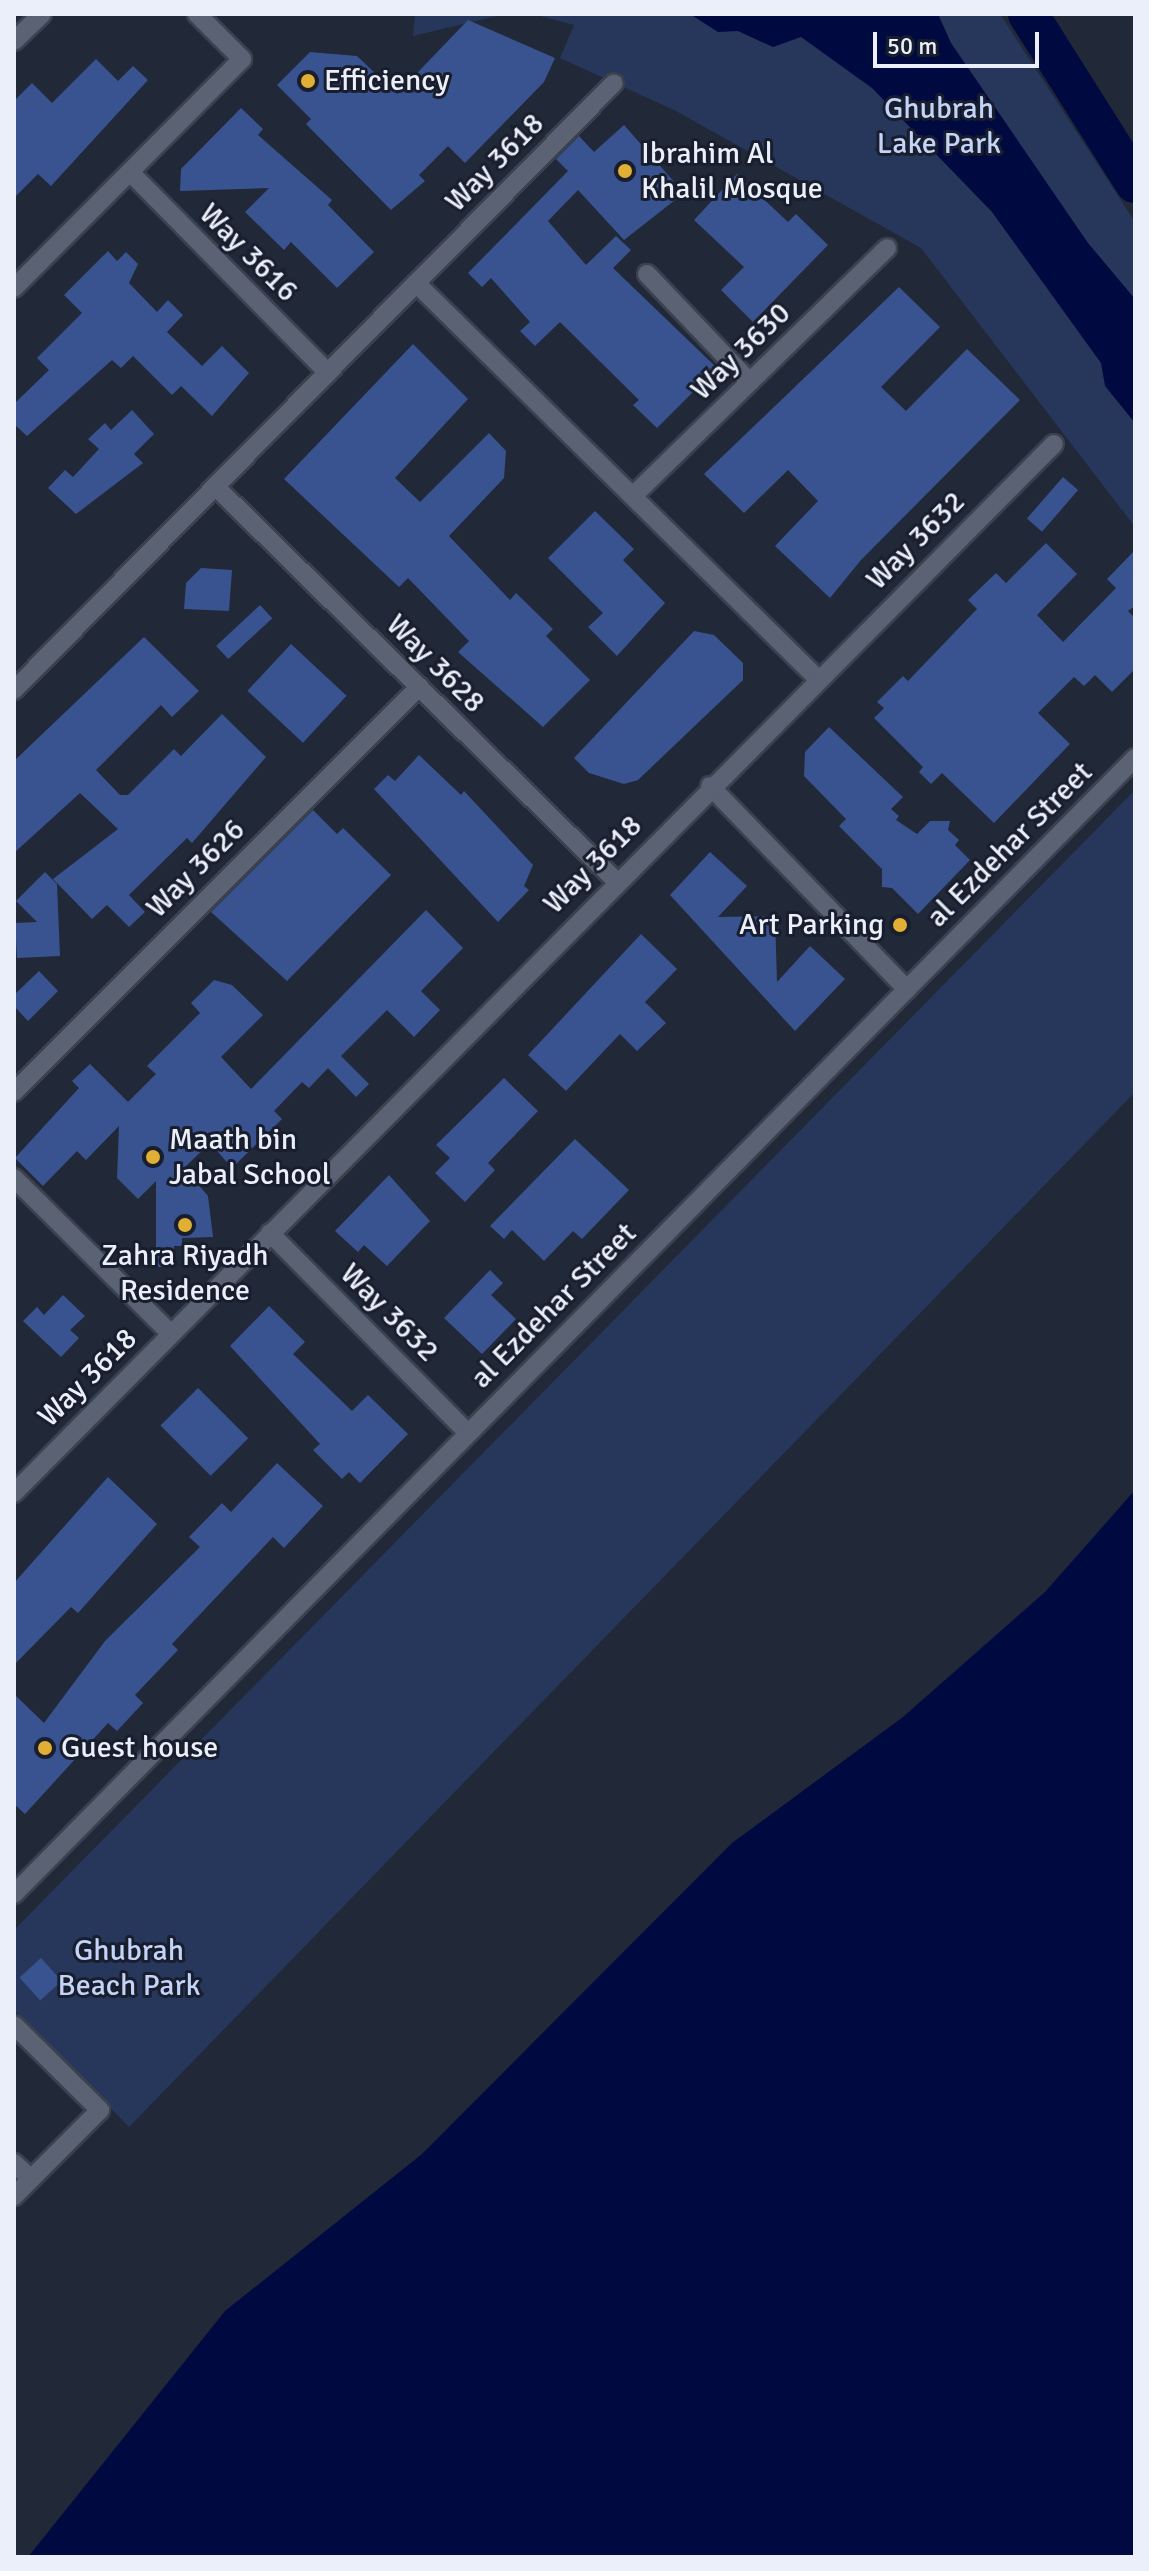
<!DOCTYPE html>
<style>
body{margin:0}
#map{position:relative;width:1149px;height:2571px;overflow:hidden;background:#212837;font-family:Signika,sans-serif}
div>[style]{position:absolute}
.green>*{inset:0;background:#27375b}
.water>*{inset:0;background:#010941}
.river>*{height:40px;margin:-20px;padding:0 20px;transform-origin:20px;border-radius:20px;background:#010941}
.building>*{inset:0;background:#395390;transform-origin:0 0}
.roads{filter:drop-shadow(2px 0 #3b424e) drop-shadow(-2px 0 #3b424e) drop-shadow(0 2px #3b424e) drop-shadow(0 -2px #3b424e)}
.street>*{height:18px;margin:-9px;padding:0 9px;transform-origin:9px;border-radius:9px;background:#5a6274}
.dots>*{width:22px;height:22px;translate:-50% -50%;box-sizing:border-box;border:4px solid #181e2d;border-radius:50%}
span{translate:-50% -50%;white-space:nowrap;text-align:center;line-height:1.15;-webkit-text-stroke:6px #181e2d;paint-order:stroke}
.poi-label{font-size:30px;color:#eaeff9}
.left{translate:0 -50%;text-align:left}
.right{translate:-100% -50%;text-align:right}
.park-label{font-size:30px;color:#c3d4f8}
.street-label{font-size:30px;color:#eaeff9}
.frame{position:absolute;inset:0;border:16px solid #eaeff9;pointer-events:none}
.scale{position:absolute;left:873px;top:32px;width:166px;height:36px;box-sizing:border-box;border:4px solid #eaeff9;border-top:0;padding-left:10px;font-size:24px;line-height:28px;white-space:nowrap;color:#eaeff9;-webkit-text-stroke:6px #181e2d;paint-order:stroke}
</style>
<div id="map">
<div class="green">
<div style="clip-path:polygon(415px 14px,505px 14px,413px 36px)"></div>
<div style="clip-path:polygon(533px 14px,1000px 14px,1135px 222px,1135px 527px,921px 248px,676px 111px,560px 58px,574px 25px)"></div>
<div style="clip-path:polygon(1135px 790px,1135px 1092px,129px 2127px,14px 2010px,14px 1930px)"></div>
</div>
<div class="water">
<div style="clip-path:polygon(690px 14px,938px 14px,951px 43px,1088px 243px,1135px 299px,1135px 423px,1105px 386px,1101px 363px,992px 212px,872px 88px,801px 37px,773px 47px,738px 31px,718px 32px)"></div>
<div style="clip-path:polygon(1135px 1490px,1135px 2557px,28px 2557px,225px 2311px,422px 2154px,732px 1843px,903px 1717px,1045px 1592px)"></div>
</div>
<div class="river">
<div style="left:1028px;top:14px;width:200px;rotate:57.7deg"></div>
</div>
<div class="building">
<div style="clip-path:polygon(468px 20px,555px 58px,544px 82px,465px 163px,448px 146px,419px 175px,425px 181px,391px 210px,306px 124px,311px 119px,277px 85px,310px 52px,357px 56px,397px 94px)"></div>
<div style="clip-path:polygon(96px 59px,118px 81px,133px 66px,148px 80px,51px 186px,38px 174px,14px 198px,14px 101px,32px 83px,52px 103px)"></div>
<div style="clip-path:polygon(241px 108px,263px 129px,258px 135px,332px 200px,328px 205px,374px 252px,337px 288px,291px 242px,284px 250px,245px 212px,269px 188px,180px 191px,181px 169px)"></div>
<div style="clip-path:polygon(624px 125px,684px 193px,624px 240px,578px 190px,548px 221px,586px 265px,616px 236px,631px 250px,613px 268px,717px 368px,657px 428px,633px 405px,639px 400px,560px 322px,535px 346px,520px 331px,530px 322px,491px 278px,482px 287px,468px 273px,568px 171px,556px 159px,579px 136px,594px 152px)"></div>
<div style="clip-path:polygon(737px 174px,788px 222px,796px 214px,828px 245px,753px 322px,721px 290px,744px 267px,694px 220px)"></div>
<div style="clip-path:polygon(108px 251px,117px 261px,126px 252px,138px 264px,129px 283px,157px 312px,168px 300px,183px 315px,167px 332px,202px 366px,222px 346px,249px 373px,212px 416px,181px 386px,172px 395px,133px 356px,121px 368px,112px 360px,27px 436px,14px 424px,14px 404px,49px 370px,37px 358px,82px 313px,64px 295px)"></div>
<div style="clip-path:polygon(899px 287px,940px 327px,881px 387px,906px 411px,967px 349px,1020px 400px,861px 560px,830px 598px,775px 546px,818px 501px,788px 470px,744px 513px,704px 474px)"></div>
<div style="clip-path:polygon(413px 344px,468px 399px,395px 478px,420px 502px,489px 433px,506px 451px,504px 478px,449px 536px,510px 600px,516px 593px,553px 629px,546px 636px,590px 680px,543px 727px,458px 652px,469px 641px,408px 578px,399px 587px,284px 479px)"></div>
<div style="clip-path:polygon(132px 410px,154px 434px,134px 454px,143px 463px,76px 514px,48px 488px,65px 470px,73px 477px,99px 449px,88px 439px,105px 423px,111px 430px)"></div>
<div style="left:1063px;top:477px;width:20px;height:55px;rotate:41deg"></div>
<div style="clip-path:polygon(595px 511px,634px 549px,623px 560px,665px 603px,617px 656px,588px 627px,603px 613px,548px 558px)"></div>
<div style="clip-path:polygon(1046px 543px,1077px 574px,1037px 615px,1063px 642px,1116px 588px,1107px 579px,1135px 550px,1135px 606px,1128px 611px,1135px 618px,1135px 669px,1112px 692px,1095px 675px,1084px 686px,1074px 677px,1038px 713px,1070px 744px,994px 823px,942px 773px,931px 784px,919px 772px,923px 767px,874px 718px,884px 708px,877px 702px,903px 676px,908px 681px,977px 609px,968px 600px,996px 573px,1006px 583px)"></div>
<div style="clip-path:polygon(201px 568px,232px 570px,229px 611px,184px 609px,186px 583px)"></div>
<div style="left:260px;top:605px;width:18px;height:60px;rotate:47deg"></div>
<div style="clip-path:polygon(694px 631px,714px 635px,743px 663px,743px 680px,638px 780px,624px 784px,589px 773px,574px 758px)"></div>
<div style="clip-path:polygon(144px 637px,199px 691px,172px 717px,161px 705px,96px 770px,120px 795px,128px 795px,174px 749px,181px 756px,222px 714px,266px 757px,192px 843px,187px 838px,129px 895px,145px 912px,129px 927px,107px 905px,92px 919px,53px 879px,118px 829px,80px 793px,14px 853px,14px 761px)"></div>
<div style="left:291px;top:644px;width:76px;height:64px;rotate:43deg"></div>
<div style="clip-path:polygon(829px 727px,903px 797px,891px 809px,899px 816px,896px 820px,917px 834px,930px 821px,950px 821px,948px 830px,959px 840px,955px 845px,970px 860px,918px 914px,892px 888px,882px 887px,882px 869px,839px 826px,846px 819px,804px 776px,805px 752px)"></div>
<div style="clip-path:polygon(419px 755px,461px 795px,464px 791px,533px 865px,524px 886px,529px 890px,498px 922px,374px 789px,388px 775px,395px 781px)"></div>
<div style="clip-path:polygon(313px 810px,337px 834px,343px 828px,391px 875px,287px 981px,211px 912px)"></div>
<div style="clip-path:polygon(710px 852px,747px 886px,718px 917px,775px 916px,777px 982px,810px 946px,845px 979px,795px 1031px,670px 895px)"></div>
<div style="clip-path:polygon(45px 872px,57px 884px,60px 956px,17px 958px,15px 923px,37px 922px,16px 901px)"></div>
<div style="clip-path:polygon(426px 910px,463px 948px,421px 991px,440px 1010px,414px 1037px,387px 1010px,341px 1056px,369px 1084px,356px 1097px,328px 1068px,309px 1088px,302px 1082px,274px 1111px,282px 1119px,232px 1168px,210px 1143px,184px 1168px,208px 1196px,213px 1237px,182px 1238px,182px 1246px,174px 1246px,174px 1267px,156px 1267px,156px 1181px,138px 1199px,117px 1178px,119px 1126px,86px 1160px,77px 1151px,43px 1186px,15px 1158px,79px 1088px,72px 1081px,90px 1064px,128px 1102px,156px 1074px,147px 1066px,200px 1013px,191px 1003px,214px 980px,232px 985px,263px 1015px,221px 1057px,251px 1089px)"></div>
<div style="clip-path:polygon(641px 934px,677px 969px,645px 1002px,666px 1023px,637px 1051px,620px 1034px,566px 1091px,528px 1055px)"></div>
<div style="clip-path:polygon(39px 971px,58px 991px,28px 1021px,14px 1006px,14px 995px)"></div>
<div style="clip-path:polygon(504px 1078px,538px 1111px,488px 1163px,495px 1170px,465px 1202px,435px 1173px,450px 1158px,436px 1145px)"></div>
<div style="clip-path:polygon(575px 1139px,629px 1190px,582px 1239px,573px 1231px,544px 1261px,512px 1230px,504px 1239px,490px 1226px)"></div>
<div style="clip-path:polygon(389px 1175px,430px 1221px,387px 1266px,364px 1245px,358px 1252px,335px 1231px)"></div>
<div style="clip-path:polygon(490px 1270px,503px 1283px,491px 1295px,516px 1319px,482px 1354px,444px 1318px)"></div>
<div style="clip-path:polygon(63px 1295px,85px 1316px,70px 1330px,79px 1338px,61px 1357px,23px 1321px,37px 1307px,44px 1315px)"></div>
<div style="clip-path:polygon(269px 1306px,305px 1342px,293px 1354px,352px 1411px,368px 1395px,408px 1434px,360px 1483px,349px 1472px,342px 1479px,313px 1450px,320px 1444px,230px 1346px)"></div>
<div style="left:198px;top:1388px;width:71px;height:53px;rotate:45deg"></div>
<div style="clip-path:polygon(277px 1463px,323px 1506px,284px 1548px,273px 1537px,172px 1644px,178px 1650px,135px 1695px,143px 1703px,117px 1731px,108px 1723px,25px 1814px,14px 1804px,14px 1694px,44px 1723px,105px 1641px,200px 1547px,189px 1537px,222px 1503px,231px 1512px)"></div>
<div style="clip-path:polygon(108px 1477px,157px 1524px,78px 1613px,71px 1607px,14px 1665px,14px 1583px)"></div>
<div style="left:41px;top:1958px;width:31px;height:29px;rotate:48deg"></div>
</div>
<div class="roads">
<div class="street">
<div style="left:14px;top:41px;width:39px;rotate:-44deg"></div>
<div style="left:130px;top:172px;width:281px;rotate:45.4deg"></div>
<div style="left:647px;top:274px;width:149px;rotate:46.4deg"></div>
<div style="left:416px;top:283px;width:563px;rotate:44.57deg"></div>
<div style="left:14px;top:288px;width:323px;rotate:-45.1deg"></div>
<div style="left:242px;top:59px;width:64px;rotate:-135deg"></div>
<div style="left:215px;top:486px;width:563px;rotate:44.57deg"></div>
<div style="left:633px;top:496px;width:355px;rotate:-44.3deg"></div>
<div style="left:14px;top:690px;width:853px;rotate:-45.33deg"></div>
<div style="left:710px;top:786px;width:283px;rotate:45.9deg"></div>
<div style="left:14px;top:1092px;width:573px;rotate:-45deg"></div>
<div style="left:14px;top:1178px;width:221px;rotate:44.8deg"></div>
<div style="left:270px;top:1233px;width:281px;rotate:45.3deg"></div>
<div style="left:14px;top:1493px;width:1477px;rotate:-45.25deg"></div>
<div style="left:14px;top:1894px;width:1596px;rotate:-45.38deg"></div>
<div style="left:14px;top:2025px;width:121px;rotate:44.7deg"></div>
<div style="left:100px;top:2110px;width:122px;rotate:135deg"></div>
<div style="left:14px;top:2163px;width:23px;rotate:43deg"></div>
</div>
</div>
<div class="dots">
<div style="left:308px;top:81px;background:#e1af34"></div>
<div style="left:625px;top:171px;background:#e1af34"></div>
<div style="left:900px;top:925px;background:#e1af34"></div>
<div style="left:153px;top:1157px;background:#e1af34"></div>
<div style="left:185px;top:1225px;background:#e1af34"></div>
<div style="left:45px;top:1748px;background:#e1af34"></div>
</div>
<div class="poi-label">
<span class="left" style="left:324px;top:81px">Efficiency</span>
<span class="left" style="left:641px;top:171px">Ibrahim Al<br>Khalil Mosque</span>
<span class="right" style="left:884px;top:925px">Art Parking</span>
<span class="left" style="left:169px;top:1157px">Maath bin<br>Jabal School</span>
<span style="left:185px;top:1273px">Zahra Riyadh<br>Residence</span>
<span class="left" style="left:61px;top:1748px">Guest house</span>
</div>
<div class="park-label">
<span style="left:939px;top:126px">Ghubrah<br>Lake Park</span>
<span style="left:129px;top:1968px">Ghubrah<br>Beach Park</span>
</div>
<div class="street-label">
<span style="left:495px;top:163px;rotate:-45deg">Way 3618</span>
<span style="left:248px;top:253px;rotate:45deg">Way 3616</span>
<span style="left:741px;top:352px;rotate:-44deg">Way 3630</span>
<span style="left:916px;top:541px;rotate:-45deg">Way 3632</span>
<span style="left:435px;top:664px;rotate:45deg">Way 3628</span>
<span style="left:1010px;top:845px;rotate:-45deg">al Ezdehar Street</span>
<span style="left:593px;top:865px;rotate:-45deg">Way 3618</span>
<span style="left:196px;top:869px;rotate:-45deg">Way 3626</span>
<span style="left:554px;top:1306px;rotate:-45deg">al Ezdehar Street</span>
<span style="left:389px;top:1313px;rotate:45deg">Way 3632</span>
<span style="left:88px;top:1378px;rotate:-45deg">Way 3618</span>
</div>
<div class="frame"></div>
<div class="scale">50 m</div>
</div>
